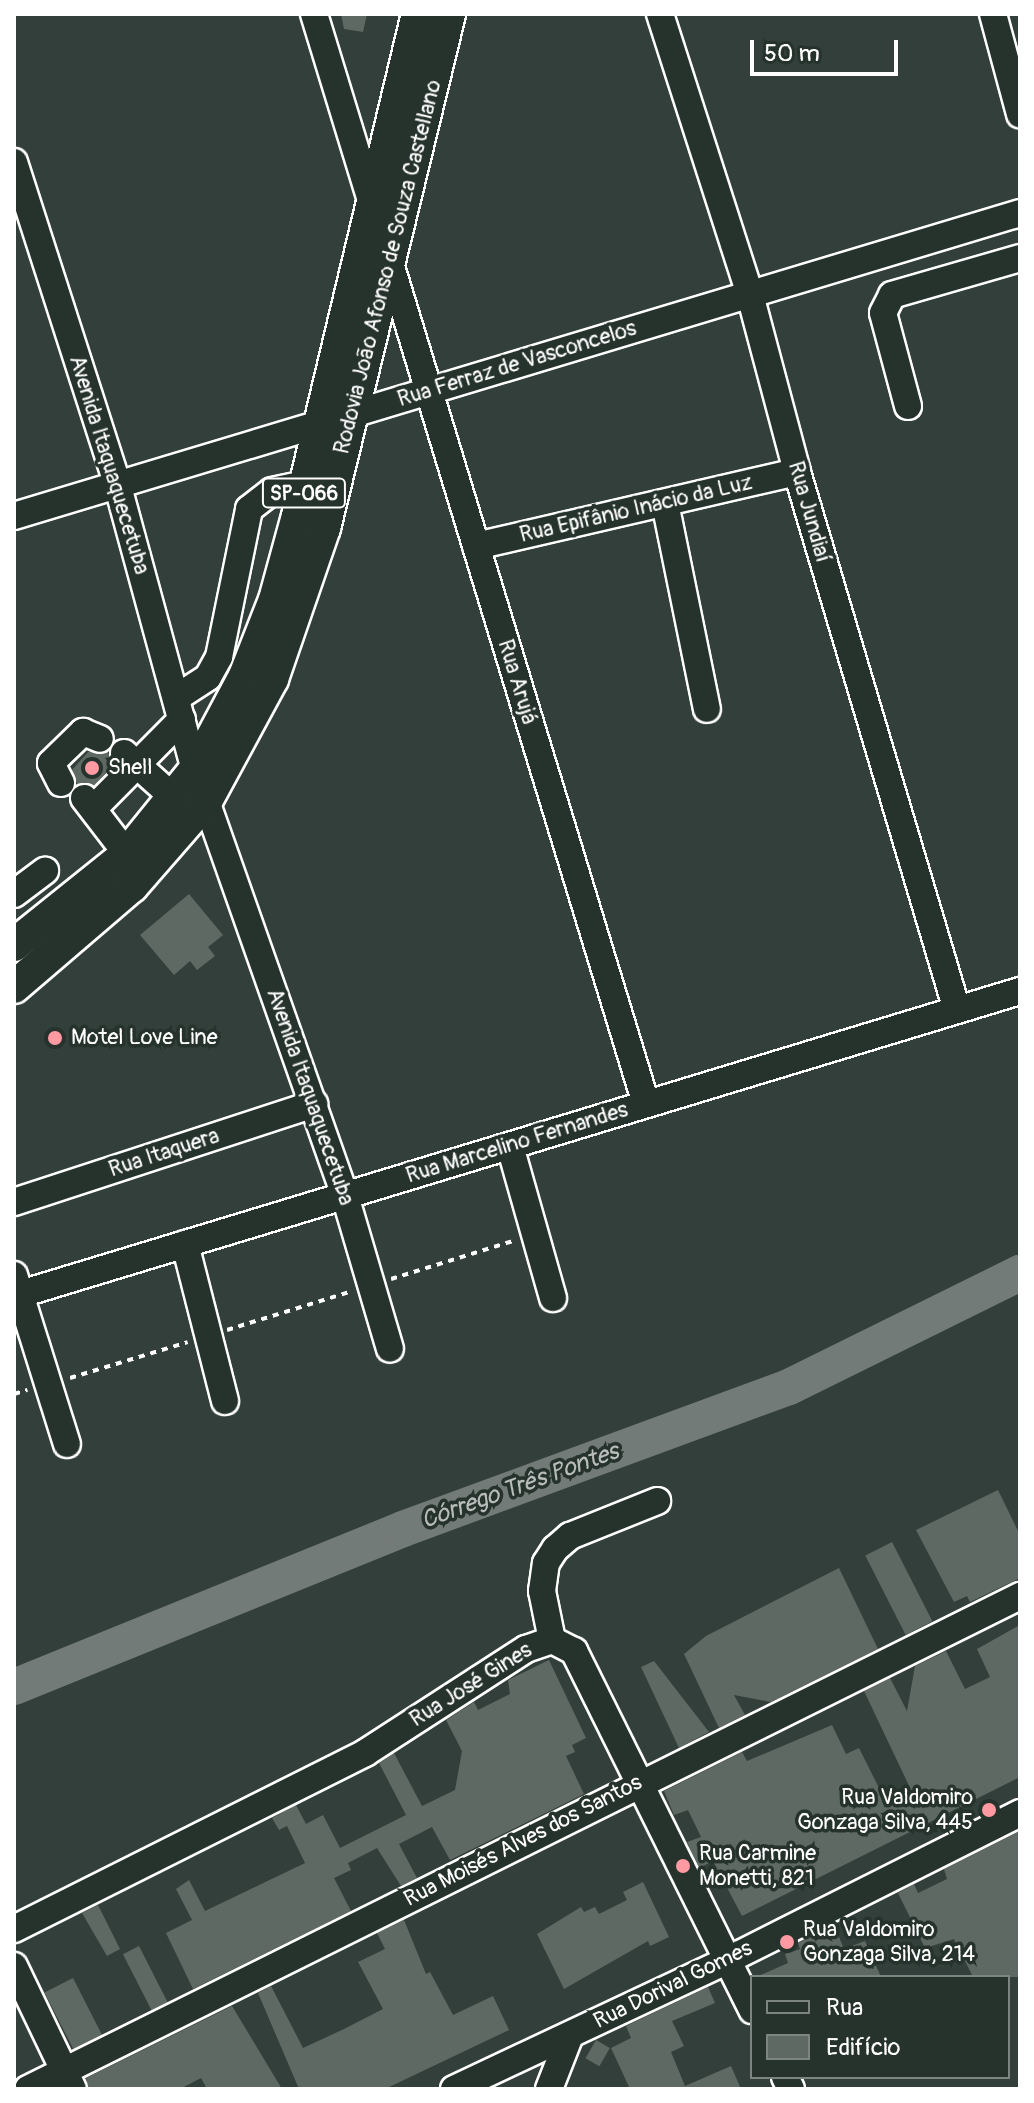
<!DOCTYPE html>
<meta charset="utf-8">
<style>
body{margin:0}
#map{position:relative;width:1034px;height:2103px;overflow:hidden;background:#333f3a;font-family:Pangolin,sans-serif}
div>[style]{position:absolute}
.river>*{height:36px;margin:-18px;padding:0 18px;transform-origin:18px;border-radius:18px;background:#737b78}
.building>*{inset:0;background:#5f6964;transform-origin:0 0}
.path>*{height:4px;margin-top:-2px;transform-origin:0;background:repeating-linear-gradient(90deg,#fff 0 6px,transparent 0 12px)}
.roads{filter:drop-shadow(2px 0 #fff) drop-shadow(-2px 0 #fff) drop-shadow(0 2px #fff) drop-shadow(0 -2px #fff)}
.minor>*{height:26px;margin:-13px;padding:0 13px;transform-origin:13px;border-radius:13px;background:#26332d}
.major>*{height:32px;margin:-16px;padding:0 16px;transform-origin:16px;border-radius:16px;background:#26332d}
.dots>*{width:22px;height:22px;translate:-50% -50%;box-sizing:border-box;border:4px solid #26332d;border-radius:50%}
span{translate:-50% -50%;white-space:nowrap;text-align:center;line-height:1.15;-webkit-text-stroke:7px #26332d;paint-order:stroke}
.shield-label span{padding:2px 6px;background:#26332d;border:2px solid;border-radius:6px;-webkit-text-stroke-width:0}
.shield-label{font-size:20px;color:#fff;font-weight:700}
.street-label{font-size:22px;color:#fff}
.poi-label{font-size:22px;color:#fff}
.left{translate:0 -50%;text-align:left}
.right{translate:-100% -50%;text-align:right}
.water-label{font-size:24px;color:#b9bdbc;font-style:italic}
.frame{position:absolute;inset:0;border:16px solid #fff;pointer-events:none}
.legend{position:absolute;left:750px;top:1975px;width:260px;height:104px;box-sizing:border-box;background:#26332d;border:2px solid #7d8581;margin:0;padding:10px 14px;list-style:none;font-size:24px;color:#fff}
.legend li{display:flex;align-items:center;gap:16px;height:40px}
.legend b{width:40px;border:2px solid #7d8581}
.scale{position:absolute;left:750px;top:40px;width:148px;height:36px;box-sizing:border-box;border:4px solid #fff;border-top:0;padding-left:10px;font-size:24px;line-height:28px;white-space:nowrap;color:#fff;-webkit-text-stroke:6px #26332d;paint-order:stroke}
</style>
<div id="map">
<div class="river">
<div style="left:14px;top:1687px;width:420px;rotate:-22.1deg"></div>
<div style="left:403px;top:1529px;width:411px;rotate:-20.2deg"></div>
<div style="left:789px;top:1387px;width:258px;rotate:-26.3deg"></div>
</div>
<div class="building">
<div style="clip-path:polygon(341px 14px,367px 14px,363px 32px,344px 29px)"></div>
<div style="clip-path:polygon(88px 752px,108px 752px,113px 765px,94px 786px,77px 784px,72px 770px)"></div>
<div style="clip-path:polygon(189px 894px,223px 935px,208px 947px,215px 956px,197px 970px,190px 961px,174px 975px,140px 935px)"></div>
<div style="clip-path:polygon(998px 1490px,1020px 1535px,1020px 1578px,970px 1602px,967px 1596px,954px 1602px,916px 1530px)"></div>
<div style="left:892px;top:1542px;width:89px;height:30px;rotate:63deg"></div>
<div style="clip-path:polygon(839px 1568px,878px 1649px,771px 1702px,734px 1695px,745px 1715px,719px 1728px,684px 1654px,706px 1636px)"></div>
<div style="clip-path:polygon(1020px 1625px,1020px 1777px,742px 1916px,713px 1861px,699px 1868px,687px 1842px,701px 1837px,688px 1810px,674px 1815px,664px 1791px,742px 1752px,747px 1761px,832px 1725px,846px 1754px,859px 1748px,887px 1804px,912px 1792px,864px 1691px,890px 1678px,907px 1711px,915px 1666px,946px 1651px,965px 1689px,990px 1677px,977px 1649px)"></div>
<div style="clip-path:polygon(549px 1660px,586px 1738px,572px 1745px,575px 1752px,566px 1756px,584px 1794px,450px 1860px,432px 1827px,399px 1844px,417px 1878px,401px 1886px,377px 1848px,348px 1863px,351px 1870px,334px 1878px,351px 1911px,193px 1989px,166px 1933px,192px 1920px,176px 1889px,189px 1880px,205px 1911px,305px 1863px,287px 1826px,279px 1830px,272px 1818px,296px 1805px,306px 1824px,323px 1815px,340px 1848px,406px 1815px,379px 1763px,394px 1753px,422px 1806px,455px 1790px,462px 1751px,446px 1720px,474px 1702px,478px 1710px,510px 1694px,508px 1680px)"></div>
<div style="clip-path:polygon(654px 1661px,709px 1732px,679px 1748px,641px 1667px)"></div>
<div style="clip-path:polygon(1020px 1831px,1020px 1977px,973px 1977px,954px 1939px,925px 1948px,898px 1893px,914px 1884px,918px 1893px,947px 1879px,944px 1869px)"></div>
<div style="clip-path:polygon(643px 1882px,669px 1937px,650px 1946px,648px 1941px,564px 1989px,537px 1934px,581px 1907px,584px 1912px,595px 1907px,599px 1914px,627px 1900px,623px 1892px)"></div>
<div style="clip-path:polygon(98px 1905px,120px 1949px,107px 1956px,82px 1913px)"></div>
<div style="clip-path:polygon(404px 1920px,426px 1974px,430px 1972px,453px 2015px,493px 1996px,509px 2030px,385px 2089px,299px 2089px,258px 1993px,271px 1986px,303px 2048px,344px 2029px,383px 2009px,358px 1962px,385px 1949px,377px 1933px)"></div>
<div style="clip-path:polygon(834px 1925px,844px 1949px,865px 1941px,881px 1977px,756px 1977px,788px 1963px,785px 1954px,800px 1949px,798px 1943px)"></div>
<div style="left:139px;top:1946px;width:63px;height:18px;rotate:63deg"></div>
<div style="left:73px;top:1978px;width:64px;height:32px;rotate:63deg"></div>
<div style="clip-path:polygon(708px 1987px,715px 2003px,672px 2021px,684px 2046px,671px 2052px,685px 2086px,731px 2066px,741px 2089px,630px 2089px,611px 2048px,631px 2038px,626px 2026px)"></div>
<div style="clip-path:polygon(232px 2006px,282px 2089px,207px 2089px,201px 2078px,180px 2089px,89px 2089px,86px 2078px)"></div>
<div style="left:596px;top:2040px;width:16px;height:21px;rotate:30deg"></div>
</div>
<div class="path">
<div style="left:391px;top:1279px;width:131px;rotate:-17.3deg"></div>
<div style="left:227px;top:1330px;width:131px;rotate:-17.3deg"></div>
<div style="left:70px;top:1378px;width:123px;rotate:-17deg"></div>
<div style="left:14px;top:1394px;width:14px;rotate:-17deg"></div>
</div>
<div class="roads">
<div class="minor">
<div style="left:314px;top:14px;width:195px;rotate:73deg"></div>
<div style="left:660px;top:14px;width:291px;rotate:72.2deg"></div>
<div style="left:749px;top:291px;width:187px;rotate:75.1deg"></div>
<div style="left:797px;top:472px;width:561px;rotate:73.44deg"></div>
<div style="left:993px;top:14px;width:104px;rotate:74.9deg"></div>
<div style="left:14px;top:162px;width:337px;rotate:72.2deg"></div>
<div style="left:117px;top:483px;width:297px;rotate:74.8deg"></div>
<div style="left:389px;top:260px;width:882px;rotate:73.06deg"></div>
<div style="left:908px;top:406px;width:96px;rotate:-105deg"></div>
<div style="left:883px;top:313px;width:20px;rotate:-63deg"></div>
<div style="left:892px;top:295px;width:133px;rotate:-16.1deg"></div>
<div style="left:665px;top:503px;width:210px;rotate:78.5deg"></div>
<div style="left:14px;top:516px;width:1051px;rotate:-16.76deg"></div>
<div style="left:476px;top:546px;width:329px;rotate:-13deg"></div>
<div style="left:176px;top:698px;width:38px;rotate:-33deg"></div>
<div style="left:208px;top:677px;width:23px;rotate:-61deg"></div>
<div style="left:219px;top:657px;width:151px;rotate:-78.5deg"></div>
<div style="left:249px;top:509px;width:29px;rotate:-38deg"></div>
<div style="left:272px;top:491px;width:35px;rotate:-12deg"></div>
<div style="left:124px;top:753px;width:66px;rotate:41.9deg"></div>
<div style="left:61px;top:783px;width:22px;rotate:-117deg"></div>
<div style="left:51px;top:763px;width:45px;rotate:-44.1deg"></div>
<div style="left:83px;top:732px;width:18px;rotate:22deg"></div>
<div style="left:84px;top:798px;width:71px;rotate:52.5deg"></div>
<div style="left:206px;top:801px;width:419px;rotate:70.6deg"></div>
<div style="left:345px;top:1196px;width:159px;rotate:73.6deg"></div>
<div style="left:94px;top:808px;width:125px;rotate:-45.3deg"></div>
<div style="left:14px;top:894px;width:39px;rotate:-37deg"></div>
<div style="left:510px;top:1146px;width:158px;rotate:74.2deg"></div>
<div style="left:14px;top:1202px;width:316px;rotate:-18.1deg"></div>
<div style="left:185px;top:1244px;width:162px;rotate:75.7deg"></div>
<div style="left:14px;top:1275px;width:177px;rotate:72.6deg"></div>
<div style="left:14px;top:1296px;width:1051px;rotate:-16.87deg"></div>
<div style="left:552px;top:1640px;width:50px;rotate:-101.5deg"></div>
<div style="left:542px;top:1591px;width:28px;rotate:-82deg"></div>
<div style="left:546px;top:1563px;width:17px;rotate:-57deg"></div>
<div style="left:555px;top:1549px;width:20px;rotate:-41deg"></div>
<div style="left:570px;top:1536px;width:94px;rotate:-21.9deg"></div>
<div style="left:14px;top:1929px;width:393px;rotate:-26.6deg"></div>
<div style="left:365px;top:1753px;width:192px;rotate:-32.9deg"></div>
<div style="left:526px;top:1649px;width:28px;rotate:-19deg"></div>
<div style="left:552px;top:1640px;width:25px;rotate:27deg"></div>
<div style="left:574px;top:1651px;width:401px;rotate:63.6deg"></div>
<div style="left:14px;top:1966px;width:136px;rotate:64.4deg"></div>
<div style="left:785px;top:2077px;width:13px;rotate:63deg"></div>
<div style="left:28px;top:2089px;width:1108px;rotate:-26.43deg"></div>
<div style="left:454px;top:2089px;width:303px;rotate:-25.2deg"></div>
<div style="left:728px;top:1960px;width:327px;rotate:-26.7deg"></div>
<div style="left:549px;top:2089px;width:58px;rotate:-68.7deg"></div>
</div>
<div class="major">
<div style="left:14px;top:945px;width:145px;rotate:-38.8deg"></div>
<div style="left:127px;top:854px;width:108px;rotate:-51deg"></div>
<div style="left:195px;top:770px;width:106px;rotate:-62deg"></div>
<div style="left:245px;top:676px;width:82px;rotate:-68.5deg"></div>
<div style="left:275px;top:600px;width:87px;rotate:-74.7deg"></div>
<div style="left:298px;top:516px;width:516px;rotate:-76.56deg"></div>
<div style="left:14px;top:987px;width:155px;rotate:-40.6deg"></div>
<div style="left:132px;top:886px;width:113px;rotate:-49deg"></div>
<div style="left:206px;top:801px;width:139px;rotate:-61.6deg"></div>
<div style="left:272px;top:679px;width:160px;rotate:-71deg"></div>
<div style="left:324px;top:528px;width:529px;rotate:-76.33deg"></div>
</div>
</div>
<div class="dots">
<div style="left:92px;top:768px;background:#ff9aa2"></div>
<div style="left:55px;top:1038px;background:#ff9aa2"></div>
<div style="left:989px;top:1810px;background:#ff9aa2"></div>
<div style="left:683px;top:1866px;background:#ff9aa2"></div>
<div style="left:787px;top:1942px;background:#ff9aa2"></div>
</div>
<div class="shield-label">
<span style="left:304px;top:493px">SP-066</span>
</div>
<div class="street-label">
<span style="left:388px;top:267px;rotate:-76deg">Rodovia João Afonso de Souza Castellano</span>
<span style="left:517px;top:364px;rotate:-17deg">Rua Ferraz de Vasconcelos</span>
<span style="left:109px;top:465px;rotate:73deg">Avenida Itaquaquecetuba</span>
<span style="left:636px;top:509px;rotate:-13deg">Rua Epifânio Inácio da Luz</span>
<span style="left:809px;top:512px;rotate:74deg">Rua Jundiaí</span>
<span style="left:517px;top:682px;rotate:73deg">Rua Arujá</span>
<span style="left:310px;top:1097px;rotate:71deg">Avenida Itaquaquecetuba</span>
<span style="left:517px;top:1143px;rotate:-17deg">Rua Marcelino Fernandes</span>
<span style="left:164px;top:1153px;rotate:-18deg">Rua Itaquera</span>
<span style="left:471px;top:1685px;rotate:-32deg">Rua José Gines</span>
<span style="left:523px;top:1841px;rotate:-27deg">Rua Moisés Alves dos Santos</span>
<span style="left:673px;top:1985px;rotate:-26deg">Rua Dorival Gomes</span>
</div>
<div class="poi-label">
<span class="left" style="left:108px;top:768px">Shell</span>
<span class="left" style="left:71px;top:1038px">Motel Love Line</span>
<span class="right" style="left:973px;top:1810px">Rua Valdomiro<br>Gonzaga Silva, 445</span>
<span class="left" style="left:699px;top:1866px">Rua Carmine<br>Monetti, 821</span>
<span class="left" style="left:803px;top:1942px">Rua Valdomiro<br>Gonzaga Silva, 214</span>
</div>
<div class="water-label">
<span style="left:520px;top:1486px;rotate:-20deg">Córrego Três Pontes</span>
</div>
<div class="frame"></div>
<ul class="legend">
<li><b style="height:10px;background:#26332d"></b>Rua</li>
<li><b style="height:22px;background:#5f6964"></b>Edifício</li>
</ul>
<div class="scale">50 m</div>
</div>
